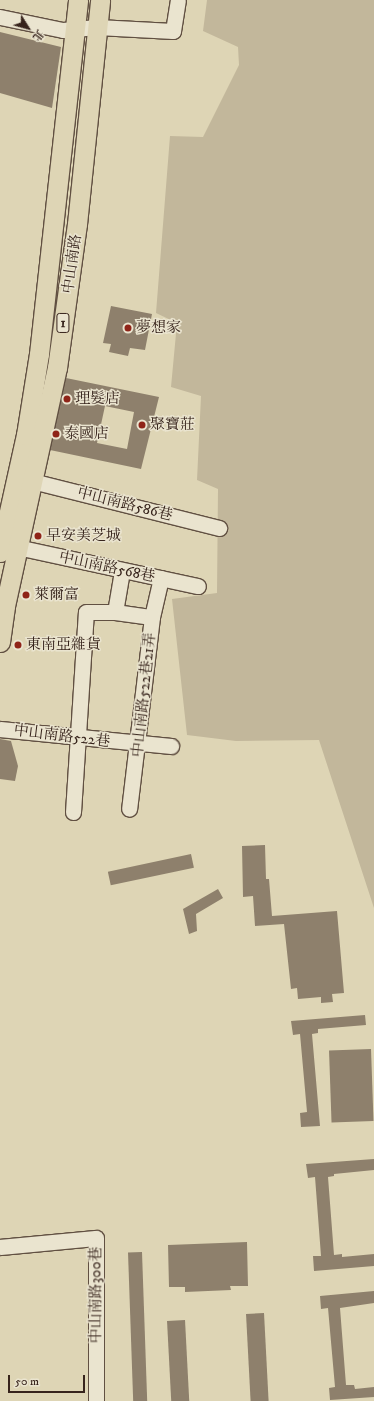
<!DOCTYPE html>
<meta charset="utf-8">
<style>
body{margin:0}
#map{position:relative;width:374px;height:1401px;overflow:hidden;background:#ded5b5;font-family:"IM FELL DW Pica","Noto Serif TC",serif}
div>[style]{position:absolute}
.green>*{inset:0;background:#c2b79b}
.building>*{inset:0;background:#8e806c;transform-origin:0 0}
.roads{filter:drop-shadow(1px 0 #615042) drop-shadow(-1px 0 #615042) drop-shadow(0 1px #615042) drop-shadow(0 -1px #615042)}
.minor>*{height:15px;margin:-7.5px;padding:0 7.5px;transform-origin:7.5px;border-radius:7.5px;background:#eae4cf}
.major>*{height:19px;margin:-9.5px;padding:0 9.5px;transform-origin:9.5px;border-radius:9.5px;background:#ded5b5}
.dots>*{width:11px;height:11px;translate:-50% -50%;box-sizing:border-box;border:2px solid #eae4cf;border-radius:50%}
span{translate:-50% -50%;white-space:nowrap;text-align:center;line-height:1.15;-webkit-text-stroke:3px #eae4cf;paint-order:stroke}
.shield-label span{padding:1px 3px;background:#eae4cf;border:1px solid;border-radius:3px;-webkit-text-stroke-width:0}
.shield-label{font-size:14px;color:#37241c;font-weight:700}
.street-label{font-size:15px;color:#37241c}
.poi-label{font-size:15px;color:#37241c}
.left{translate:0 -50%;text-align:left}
.north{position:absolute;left:8px;top:8px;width:40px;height:40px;-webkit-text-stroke:3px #eae4cf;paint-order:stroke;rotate:127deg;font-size:11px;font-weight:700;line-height:16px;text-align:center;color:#37241c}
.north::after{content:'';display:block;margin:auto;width:14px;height:18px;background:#37241c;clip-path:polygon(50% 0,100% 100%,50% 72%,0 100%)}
.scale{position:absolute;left:8px;top:1375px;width:77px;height:18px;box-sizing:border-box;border:2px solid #37241c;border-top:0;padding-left:5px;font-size:12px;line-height:14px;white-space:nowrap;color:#37241c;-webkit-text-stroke:3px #eae4cf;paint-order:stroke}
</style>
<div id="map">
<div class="green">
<div style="clip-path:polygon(207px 0,374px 0,374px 908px,319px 740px,236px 741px,187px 735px,172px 599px,217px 593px,218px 489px,197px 480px,201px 396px,171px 387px,177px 323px,156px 313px,170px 136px,203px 137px,239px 65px,238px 47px,203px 31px)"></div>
</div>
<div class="building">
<div style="clip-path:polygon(0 32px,61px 47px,52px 108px,0 93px)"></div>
<div style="clip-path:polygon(111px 306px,152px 314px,145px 350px,130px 348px,128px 356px,109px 352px,111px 344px,103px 343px)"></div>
<div style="clip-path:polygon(evenodd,66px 378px,159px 397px,141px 469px,50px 450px,66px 378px,105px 406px,134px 412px,127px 449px,97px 443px,105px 406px)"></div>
<div style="clip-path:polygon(0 739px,11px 741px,18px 766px,15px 781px,0 779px)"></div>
<div style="clip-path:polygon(265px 845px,266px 879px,269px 879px,272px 916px,337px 911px,344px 993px,332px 994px,333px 1002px,321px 1003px,321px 997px,298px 999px,297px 988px,291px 989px,284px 924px,255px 926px,253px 896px,243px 897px,242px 846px)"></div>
<div style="left:191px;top:854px;width:14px;height:85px;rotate:78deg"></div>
<div style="clip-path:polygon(218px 889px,223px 898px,196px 914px,197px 931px,189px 934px,183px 909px)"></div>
<div style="clip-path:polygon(365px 1015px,366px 1025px,318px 1029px,318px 1033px,312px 1034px,320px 1126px,301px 1127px,300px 1113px,307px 1112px,300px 1034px,293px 1035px,291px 1021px)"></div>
<div style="left:371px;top:1049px;width:72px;height:42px;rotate:88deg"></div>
<div style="clip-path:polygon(374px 1159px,374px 1170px,334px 1174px,334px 1176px,328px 1177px,334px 1255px,342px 1254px,342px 1257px,374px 1254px,374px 1266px,314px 1271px,313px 1256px,321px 1256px,315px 1177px,308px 1178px,306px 1164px)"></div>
<div style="clip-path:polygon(247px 1242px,248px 1286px,230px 1286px,231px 1290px,185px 1292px,185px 1287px,169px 1287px,168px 1245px)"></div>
<div style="left:142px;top:1252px;width:149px;height:14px;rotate:88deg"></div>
<div style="clip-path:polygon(374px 1291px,374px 1303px,340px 1308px,346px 1385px,354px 1385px,355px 1389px,374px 1387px,374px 1397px,330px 1400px,329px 1388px,335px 1387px,328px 1308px,321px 1309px,320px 1296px)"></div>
<div style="left:264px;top:1313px;width:88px;height:18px;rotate:87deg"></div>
<div style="left:185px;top:1320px;width:81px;height:18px;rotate:87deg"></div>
</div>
<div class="roads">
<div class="minor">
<div style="left:0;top:17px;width:64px;rotate:11.7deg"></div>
<div style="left:63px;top:30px;width:34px;rotate:-5deg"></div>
<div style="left:97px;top:27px;width:76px;rotate:3deg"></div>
<div style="left:173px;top:31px;width:31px;rotate:-81deg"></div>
<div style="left:32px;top:481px;width:193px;rotate:14.1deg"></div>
<div style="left:17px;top:547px;width:185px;rotate:12.2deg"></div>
<div style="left:115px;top:612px;width:42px;rotate:-80.3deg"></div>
<div style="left:152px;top:617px;width:40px;rotate:-77deg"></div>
<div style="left:0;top:729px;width:172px;rotate:5.7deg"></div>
<div style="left:73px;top:812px;width:200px;rotate:-86.3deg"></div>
<div style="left:86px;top:612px;width:29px"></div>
<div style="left:115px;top:612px;width:37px;rotate:8deg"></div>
<div style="left:152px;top:617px;width:193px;rotate:96.8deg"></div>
<div style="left:0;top:1247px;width:96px;rotate:-5.4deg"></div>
<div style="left:96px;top:1238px;width:163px;rotate:90deg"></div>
</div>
<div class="major">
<div style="left:0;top:552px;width:120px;rotate:-77.5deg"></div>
<div style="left:26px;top:435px;width:82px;rotate:-80.9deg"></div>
<div style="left:39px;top:354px;width:356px;rotate:-83.7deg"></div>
<div style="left:0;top:642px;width:36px;rotate:-82deg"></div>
<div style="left:5px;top:606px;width:244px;rotate:-77.7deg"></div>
<div style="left:57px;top:368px;width:145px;rotate:-82.1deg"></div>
<div style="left:77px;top:224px;width:225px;rotate:-84.1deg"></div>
</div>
</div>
<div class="dots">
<div style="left:128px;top:328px;background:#8f2418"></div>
<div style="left:67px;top:399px;background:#8f2418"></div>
<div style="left:142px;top:425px;background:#8f2418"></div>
<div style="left:56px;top:434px;background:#8f2418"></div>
<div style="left:38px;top:536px;background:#8f2418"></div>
<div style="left:26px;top:595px;background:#8f2418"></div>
<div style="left:18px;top:645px;background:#8f2418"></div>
</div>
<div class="shield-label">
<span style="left:63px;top:323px">1</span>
</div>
<div class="street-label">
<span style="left:72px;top:264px;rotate:-82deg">中山南路</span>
<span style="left:125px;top:504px;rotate:14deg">中山南路586巷</span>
<span style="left:107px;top:567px;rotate:12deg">中山南路568巷</span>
<span style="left:144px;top:695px;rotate:-84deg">中山南路522巷21弄</span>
<span style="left:62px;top:736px;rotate:7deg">中山南路522巷</span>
<span style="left:96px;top:1295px;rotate:-90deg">中山南路300巷</span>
</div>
<div class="poi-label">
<span class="left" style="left:136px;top:328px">夢想家</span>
<span class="left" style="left:75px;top:399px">理髮店</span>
<span class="left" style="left:150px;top:425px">聚寶莊</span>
<span class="left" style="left:64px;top:434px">泰國店</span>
<span class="left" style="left:46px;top:536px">早安美芝城</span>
<span class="left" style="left:34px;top:595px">萊爾富</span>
<span class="left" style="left:26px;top:645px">東南亞雜貨</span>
</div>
<div class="north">北</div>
<div class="scale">50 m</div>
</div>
